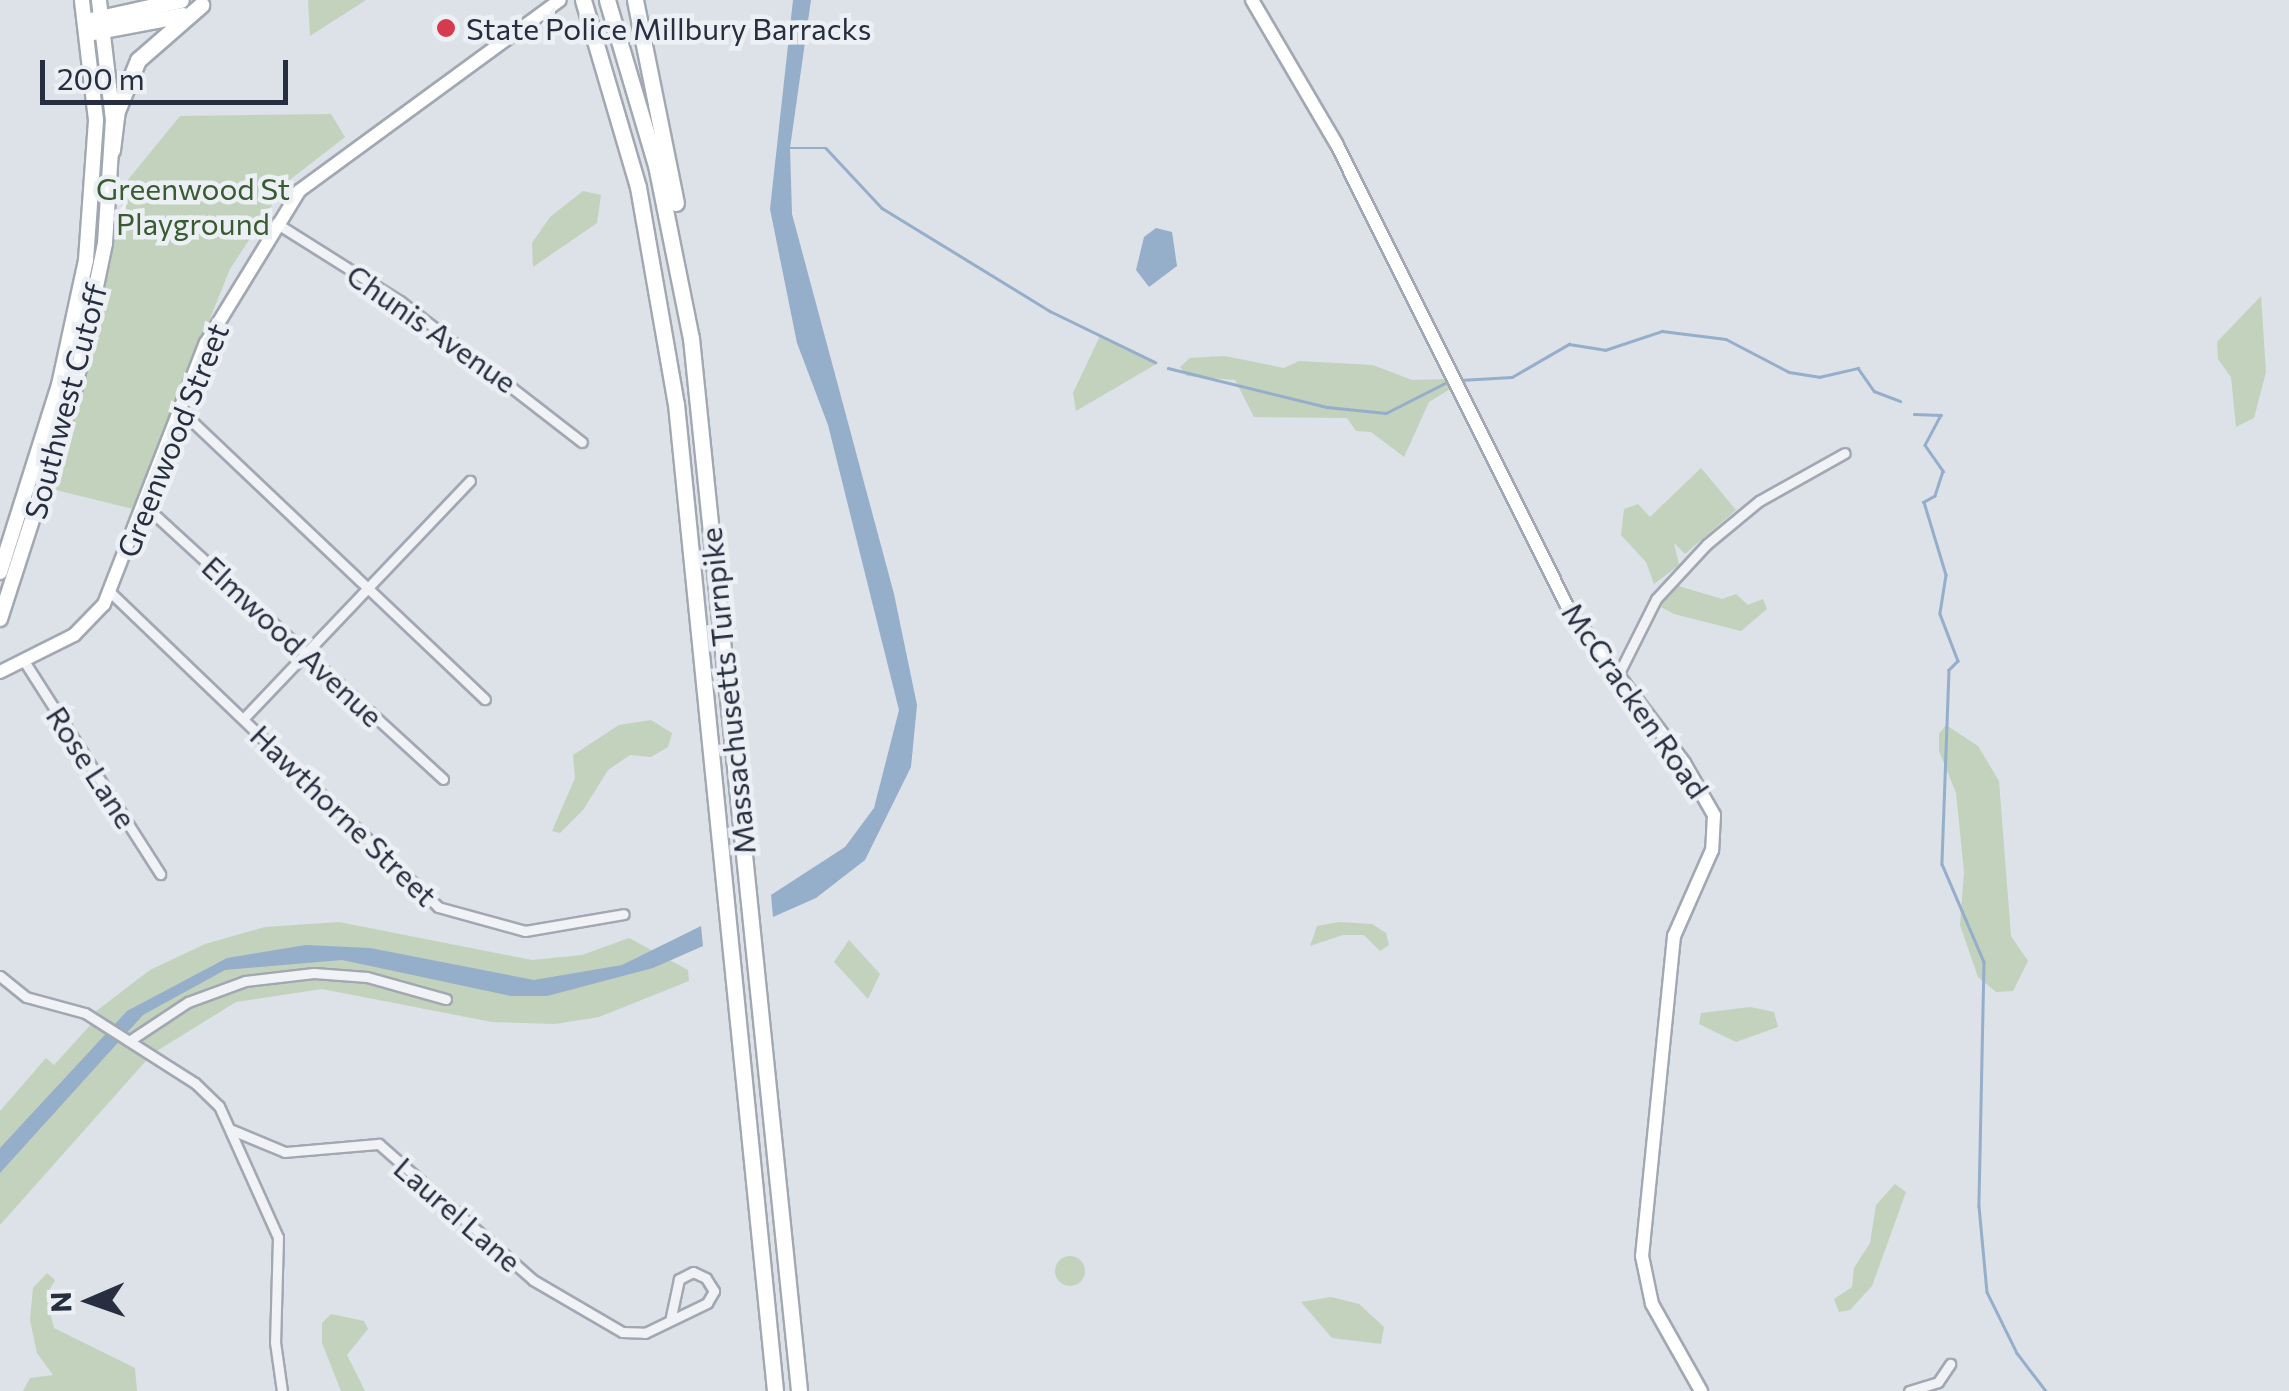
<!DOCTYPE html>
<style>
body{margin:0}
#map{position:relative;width:2289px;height:1391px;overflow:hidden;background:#dde1e8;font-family:Commissioner,sans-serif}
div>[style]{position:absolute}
.green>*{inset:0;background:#c2d2bd}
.round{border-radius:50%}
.water>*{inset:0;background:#95aeca}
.stream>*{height:2.5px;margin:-1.25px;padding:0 1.25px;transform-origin:1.25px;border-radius:1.25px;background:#95aeca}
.roads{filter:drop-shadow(2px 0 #a2a8b2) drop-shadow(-2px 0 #a2a8b2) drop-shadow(0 2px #a2a8b2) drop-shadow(0 -2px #a2a8b2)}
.street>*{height:9px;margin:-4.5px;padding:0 4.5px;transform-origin:4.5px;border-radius:4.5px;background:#f0f2f6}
.secondary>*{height:12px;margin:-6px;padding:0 6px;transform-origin:6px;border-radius:6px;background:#fff}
.primary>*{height:14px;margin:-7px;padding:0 7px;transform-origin:7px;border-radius:7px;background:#fff}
.highway>*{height:15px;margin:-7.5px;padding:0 7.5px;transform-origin:7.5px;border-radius:7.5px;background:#fff}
.dots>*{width:28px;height:28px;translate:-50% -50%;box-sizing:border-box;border:5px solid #ecf0f5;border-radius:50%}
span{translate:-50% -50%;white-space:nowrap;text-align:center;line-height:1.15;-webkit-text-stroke:9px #ecf0f5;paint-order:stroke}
.poi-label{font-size:30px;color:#262e3f}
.left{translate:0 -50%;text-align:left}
.park-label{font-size:30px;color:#395b32}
.street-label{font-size:30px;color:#262e3f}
.north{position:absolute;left:40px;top:1251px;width:100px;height:100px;-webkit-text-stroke:8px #ecf0f5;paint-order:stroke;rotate:268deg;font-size:28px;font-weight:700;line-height:40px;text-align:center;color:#262e3f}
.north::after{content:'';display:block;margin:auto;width:35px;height:45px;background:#262e3f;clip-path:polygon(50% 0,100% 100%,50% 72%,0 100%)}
.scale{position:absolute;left:40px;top:60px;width:248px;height:45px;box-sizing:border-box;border:5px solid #262e3f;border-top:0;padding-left:12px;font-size:30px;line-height:35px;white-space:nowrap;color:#262e3f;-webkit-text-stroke:8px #ecf0f5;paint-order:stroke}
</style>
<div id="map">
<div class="green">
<div style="clip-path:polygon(308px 0,366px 0,310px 36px)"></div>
<div style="clip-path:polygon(331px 114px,345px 137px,287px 182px,230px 269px,133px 509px,44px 487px,76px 400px,127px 181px,180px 116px)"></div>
<div style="clip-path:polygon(583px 191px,601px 195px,597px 223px,533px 267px,532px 243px,550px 217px)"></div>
<div style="clip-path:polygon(2261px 296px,2266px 372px,2254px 418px,2236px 427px,2231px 377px,2218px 359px,2217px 342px)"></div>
<div style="clip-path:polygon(1100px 336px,1158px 363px,1076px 411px,1073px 393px)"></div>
<div style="clip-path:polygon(1225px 356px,1284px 368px,1299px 361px,1373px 365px,1412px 380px,1446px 379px,1455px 386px,1429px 402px,1404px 457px,1371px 432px,1356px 431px,1347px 418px,1254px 417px,1235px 380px,1187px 376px,1180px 367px,1190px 358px)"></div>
<div style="clip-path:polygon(1701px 468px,1736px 510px,1685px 554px,1674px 543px,1679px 565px,1654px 584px,1646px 562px,1621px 535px,1624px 509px,1638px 504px,1650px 517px)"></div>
<div style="clip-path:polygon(1672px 584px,1722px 599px,1736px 594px,1748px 605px,1763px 599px,1767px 609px,1741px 631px,1674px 614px,1661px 607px)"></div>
<div style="clip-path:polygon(651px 720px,672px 733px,668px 747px,651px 757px,630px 755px,608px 770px,583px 810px,560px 833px,552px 831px,575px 778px,573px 755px,619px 725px)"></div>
<div style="clip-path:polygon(1946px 725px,1978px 746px,1999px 781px,2011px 936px,2028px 961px,2013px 991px,1996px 992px,1978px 977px,1960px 925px,1964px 872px,1956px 793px,1939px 751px,1939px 734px)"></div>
<div style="clip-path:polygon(339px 922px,532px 960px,582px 955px,629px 938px,688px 970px,689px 981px,599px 1017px,555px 1024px,492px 1022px,322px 989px,236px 1002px,152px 1054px,0 1225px,0 1111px,46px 1058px,54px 1065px,95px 1020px,91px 1015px,150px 970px,205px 944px,265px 927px)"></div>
<div style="clip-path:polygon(1339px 922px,1372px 924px,1386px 933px,1389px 945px,1380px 951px,1364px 935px,1343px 935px,1310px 946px,1317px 926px)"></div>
<div style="clip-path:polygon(849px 940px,880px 974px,868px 999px,834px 962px)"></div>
<div style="clip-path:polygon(1750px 1007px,1774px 1012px,1778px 1027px,1736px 1042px,1699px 1024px,1701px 1013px)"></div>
<div style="clip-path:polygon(1895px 1184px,1906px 1192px,1872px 1286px,1850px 1310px,1839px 1312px,1834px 1299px,1852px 1287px,1854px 1268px,1870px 1243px,1876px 1205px)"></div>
<div class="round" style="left:1055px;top:1256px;width:30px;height:30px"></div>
<div style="clip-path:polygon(47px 1273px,55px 1280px,46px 1296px,54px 1328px,135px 1368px,137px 1391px,23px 1391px,30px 1378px,53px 1375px,37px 1353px,30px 1320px,33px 1288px)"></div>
<div style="clip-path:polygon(1331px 1297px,1359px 1304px,1384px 1327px,1381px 1344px,1332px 1338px,1301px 1302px)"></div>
<div style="clip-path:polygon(331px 1314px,364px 1321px,368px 1329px,347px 1355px,365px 1391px,341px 1391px,322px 1343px,322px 1323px)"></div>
</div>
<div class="water">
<div style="clip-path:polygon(793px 0,811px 0,790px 148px,792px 214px,894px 594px,917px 705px,911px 767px,865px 860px,816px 898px,773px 917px,771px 895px,845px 847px,874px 808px,899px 710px,828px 425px,797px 343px,770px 209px)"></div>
<div style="clip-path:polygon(1156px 228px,1172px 232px,1177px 266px,1149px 287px,1136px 270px,1144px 237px)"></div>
<div style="clip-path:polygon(701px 926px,703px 946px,653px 968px,547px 996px,511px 996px,342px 960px,225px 970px,143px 1015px,0 1173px,0 1148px,127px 1011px,227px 958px,306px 945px,370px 948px,534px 980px,622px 965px)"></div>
</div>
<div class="stream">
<div style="left:789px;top:148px;width:37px"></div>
<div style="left:826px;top:148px;width:82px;rotate:47deg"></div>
<div style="left:882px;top:208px;width:197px;rotate:31.5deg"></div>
<div style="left:1050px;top:311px;width:117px;rotate:25.9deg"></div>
<div style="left:1168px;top:368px;width:164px;rotate:13.8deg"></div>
<div style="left:1327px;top:407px;width:59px;rotate:5.8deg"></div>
<div style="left:1386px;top:413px;width:68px;rotate:-26.9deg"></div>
<div style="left:1460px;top:380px;width:52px;rotate:-3.3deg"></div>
<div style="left:1512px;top:377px;width:66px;rotate:-30.1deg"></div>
<div style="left:1569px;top:344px;width:36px;rotate:9deg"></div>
<div style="left:1605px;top:350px;width:60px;rotate:-18.4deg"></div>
<div style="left:1662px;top:331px;width:64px;rotate:7.1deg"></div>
<div style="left:1726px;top:339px;width:71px;rotate:27.6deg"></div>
<div style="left:1789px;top:372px;width:30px;rotate:9deg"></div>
<div style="left:1819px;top:377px;width:40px;rotate:-13deg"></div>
<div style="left:1858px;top:368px;width:28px;rotate:55deg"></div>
<div style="left:1874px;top:391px;width:28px;rotate:21deg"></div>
<div style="left:1914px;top:414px;width:27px;rotate:2deg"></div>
<div style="left:1941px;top:415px;width:34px;rotate:118deg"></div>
<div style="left:1925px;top:445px;width:32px;rotate:55deg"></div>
<div style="left:1943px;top:471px;width:26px;rotate:108deg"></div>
<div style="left:1935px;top:496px;width:13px;rotate:151deg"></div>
<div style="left:1924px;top:502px;width:76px;rotate:73.2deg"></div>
<div style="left:1946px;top:575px;width:39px;rotate:99deg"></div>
<div style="left:1940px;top:614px;width:50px;rotate:69deg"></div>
<div style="left:1958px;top:661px;width:13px;rotate:135deg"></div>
<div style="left:1949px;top:670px;width:194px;rotate:92.1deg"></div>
<div style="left:1942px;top:864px;width:107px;rotate:66.8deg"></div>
<div style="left:1984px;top:962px;width:244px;rotate:91.2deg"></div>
<div style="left:1979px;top:1206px;width:86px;rotate:84.7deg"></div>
<div style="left:1987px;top:1292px;width:68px;rotate:63.8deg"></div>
<div style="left:2017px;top:1353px;width:48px;rotate:52.7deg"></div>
</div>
<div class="roads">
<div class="street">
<div style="left:276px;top:223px;width:146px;rotate:32.2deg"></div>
<div style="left:400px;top:301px;width:230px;rotate:37.8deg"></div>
<div style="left:178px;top:408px;width:423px;rotate:43.5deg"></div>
<div style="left:143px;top:504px;width:407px;rotate:42.5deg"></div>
<div style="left:110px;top:592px;width:455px;rotate:43.8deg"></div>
<div style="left:438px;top:907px;width:90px;rotate:15.4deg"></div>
<div style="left:525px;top:931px;width:100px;rotate:-9.7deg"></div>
<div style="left:24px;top:661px;width:253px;rotate:57.4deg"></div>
<div style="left:1618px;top:675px;width:85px;rotate:-63.4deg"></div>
<div style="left:1656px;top:599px;width:75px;rotate:-47.2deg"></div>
<div style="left:1707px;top:544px;width:67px;rotate:-39.6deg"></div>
<div style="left:1759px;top:501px;width:98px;rotate:-29.2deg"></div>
<div style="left:243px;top:719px;width:329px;rotate:-46.4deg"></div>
<div style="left:0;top:976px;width:33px;rotate:39deg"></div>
<div style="left:26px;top:997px;width:61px;rotate:15.2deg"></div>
<div style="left:85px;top:1013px;width:130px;rotate:32.5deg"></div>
<div style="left:195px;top:1083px;width:33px;rotate:44deg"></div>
<div style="left:219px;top:1106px;width:144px;rotate:65.8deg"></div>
<div style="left:278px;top:1237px;width:105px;rotate:91.6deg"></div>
<div style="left:275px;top:1342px;width:49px;rotate:81.9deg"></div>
<div style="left:129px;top:1041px;width:71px;rotate:-33.5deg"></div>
<div style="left:188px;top:1002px;width:61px;rotate:-20.2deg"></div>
<div style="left:245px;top:981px;width:69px;rotate:-6.6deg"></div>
<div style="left:314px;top:973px;width:53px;rotate:4.3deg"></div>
<div style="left:367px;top:977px;width:82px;rotate:15.6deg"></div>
<div style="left:232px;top:1130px;width:57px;rotate:22.5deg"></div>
<div style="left:285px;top:1152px;width:94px;rotate:-4.9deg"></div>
<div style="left:379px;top:1144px;width:205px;rotate:41.4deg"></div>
<div style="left:533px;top:1280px;width:103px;rotate:30.3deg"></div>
<div style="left:622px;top:1332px;width:23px;rotate:2deg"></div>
<div style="left:645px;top:1333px;width:69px;rotate:-25.8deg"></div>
<div style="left:707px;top:1303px;width:14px;rotate:-60deg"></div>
<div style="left:714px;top:1291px;width:15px;rotate:-122deg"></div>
<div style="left:706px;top:1278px;width:14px;rotate:-155deg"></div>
<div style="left:693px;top:1272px;width:16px;rotate:153deg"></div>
<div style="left:679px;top:1279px;width:40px;rotate:102deg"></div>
<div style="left:1909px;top:1391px;width:30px;rotate:-17deg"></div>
<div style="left:1938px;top:1382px;width:22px;rotate:-56deg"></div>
</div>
<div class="secondary">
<div style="left:1252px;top:0;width:166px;rotate:59.6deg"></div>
<div style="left:1336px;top:143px;width:524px;rotate:63.48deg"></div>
<div style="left:1570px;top:612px;width:189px;rotate:52.9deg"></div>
<div style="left:1684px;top:763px;width:60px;rotate:60deg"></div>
<div style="left:1714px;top:815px;width:35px;rotate:93deg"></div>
<div style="left:1712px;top:850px;width:94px;rotate:113.8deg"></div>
<div style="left:1674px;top:936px;width:322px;rotate:95.7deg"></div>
<div style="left:1642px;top:1256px;width:49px;rotate:78.2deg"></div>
<div style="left:1652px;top:1304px;width:100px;rotate:60.6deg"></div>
<div style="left:0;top:672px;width:83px;rotate:-26.6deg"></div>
<div style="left:74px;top:635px;width:43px;rotate:-45.9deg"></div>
<div style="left:104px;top:604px;width:280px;rotate:-68.7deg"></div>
<div style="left:206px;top:343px;width:178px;rotate:-58.5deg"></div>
<div style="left:299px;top:191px;width:323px;rotate:-36.2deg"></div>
</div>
<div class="primary">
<div style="left:0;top:572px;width:196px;rotate:-72.5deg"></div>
<div style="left:59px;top:385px;width:128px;rotate:-77.8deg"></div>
<div style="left:86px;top:260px;width:140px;rotate:-85.9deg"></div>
<div style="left:96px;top:120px;width:121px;rotate:-96.7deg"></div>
<div style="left:0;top:619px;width:244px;rotate:-72.1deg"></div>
<div style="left:75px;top:387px;width:147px;rotate:-78.2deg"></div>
<div style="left:105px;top:243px;width:123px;rotate:-86.3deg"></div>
<div style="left:113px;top:120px;width:121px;rotate:-96.7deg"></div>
</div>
<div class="highway">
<div style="left:583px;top:0;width:195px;rotate:73.6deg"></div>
<div style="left:638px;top:187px;width:220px;rotate:80.1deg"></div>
<div style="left:676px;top:404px;width:992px;rotate:84.27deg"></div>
<div style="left:607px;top:0;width:172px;rotate:73.5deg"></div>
<div style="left:656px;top:165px;width:177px;rotate:78.6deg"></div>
<div style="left:691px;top:338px;width:1059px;rotate:84.14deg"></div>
<div style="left:635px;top:0;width:207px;rotate:78.6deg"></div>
<div style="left:86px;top:21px;width:97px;rotate:-12.5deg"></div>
<div style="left:88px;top:33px;width:96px;rotate:-10.8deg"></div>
<div style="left:112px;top:150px;width:39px;rotate:-83deg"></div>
<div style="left:117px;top:111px;width:55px;rotate:-67.6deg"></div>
<div style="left:138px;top:60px;width:84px;rotate:-41.1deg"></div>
</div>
</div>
<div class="dots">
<div style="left:446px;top:28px;background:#d53a4f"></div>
</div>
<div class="poi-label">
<span class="left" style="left:466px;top:28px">State Police Millbury Barracks</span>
</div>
<div class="park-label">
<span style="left:193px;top:205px">Greenwood St<br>Playground</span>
</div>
<div class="street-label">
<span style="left:432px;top:328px;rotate:35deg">Chunis Avenue</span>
<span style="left:65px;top:401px;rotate:-75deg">Southwest Cutoff</span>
<span style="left:172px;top:440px;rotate:-68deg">Greenwood Street</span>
<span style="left:293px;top:641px;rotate:43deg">Elmwood Avenue</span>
<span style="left:727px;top:691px;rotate:-96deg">Massachusetts Turnpike</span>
<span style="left:1636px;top:700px;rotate:55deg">McCracken Road</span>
<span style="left:92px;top:767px;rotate:57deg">Rose Lane</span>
<span style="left:344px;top:815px;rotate:44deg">Hawthorne Street</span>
<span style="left:458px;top:1214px;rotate:41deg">Laurel Lane</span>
</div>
<div class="north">N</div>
<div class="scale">200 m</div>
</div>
